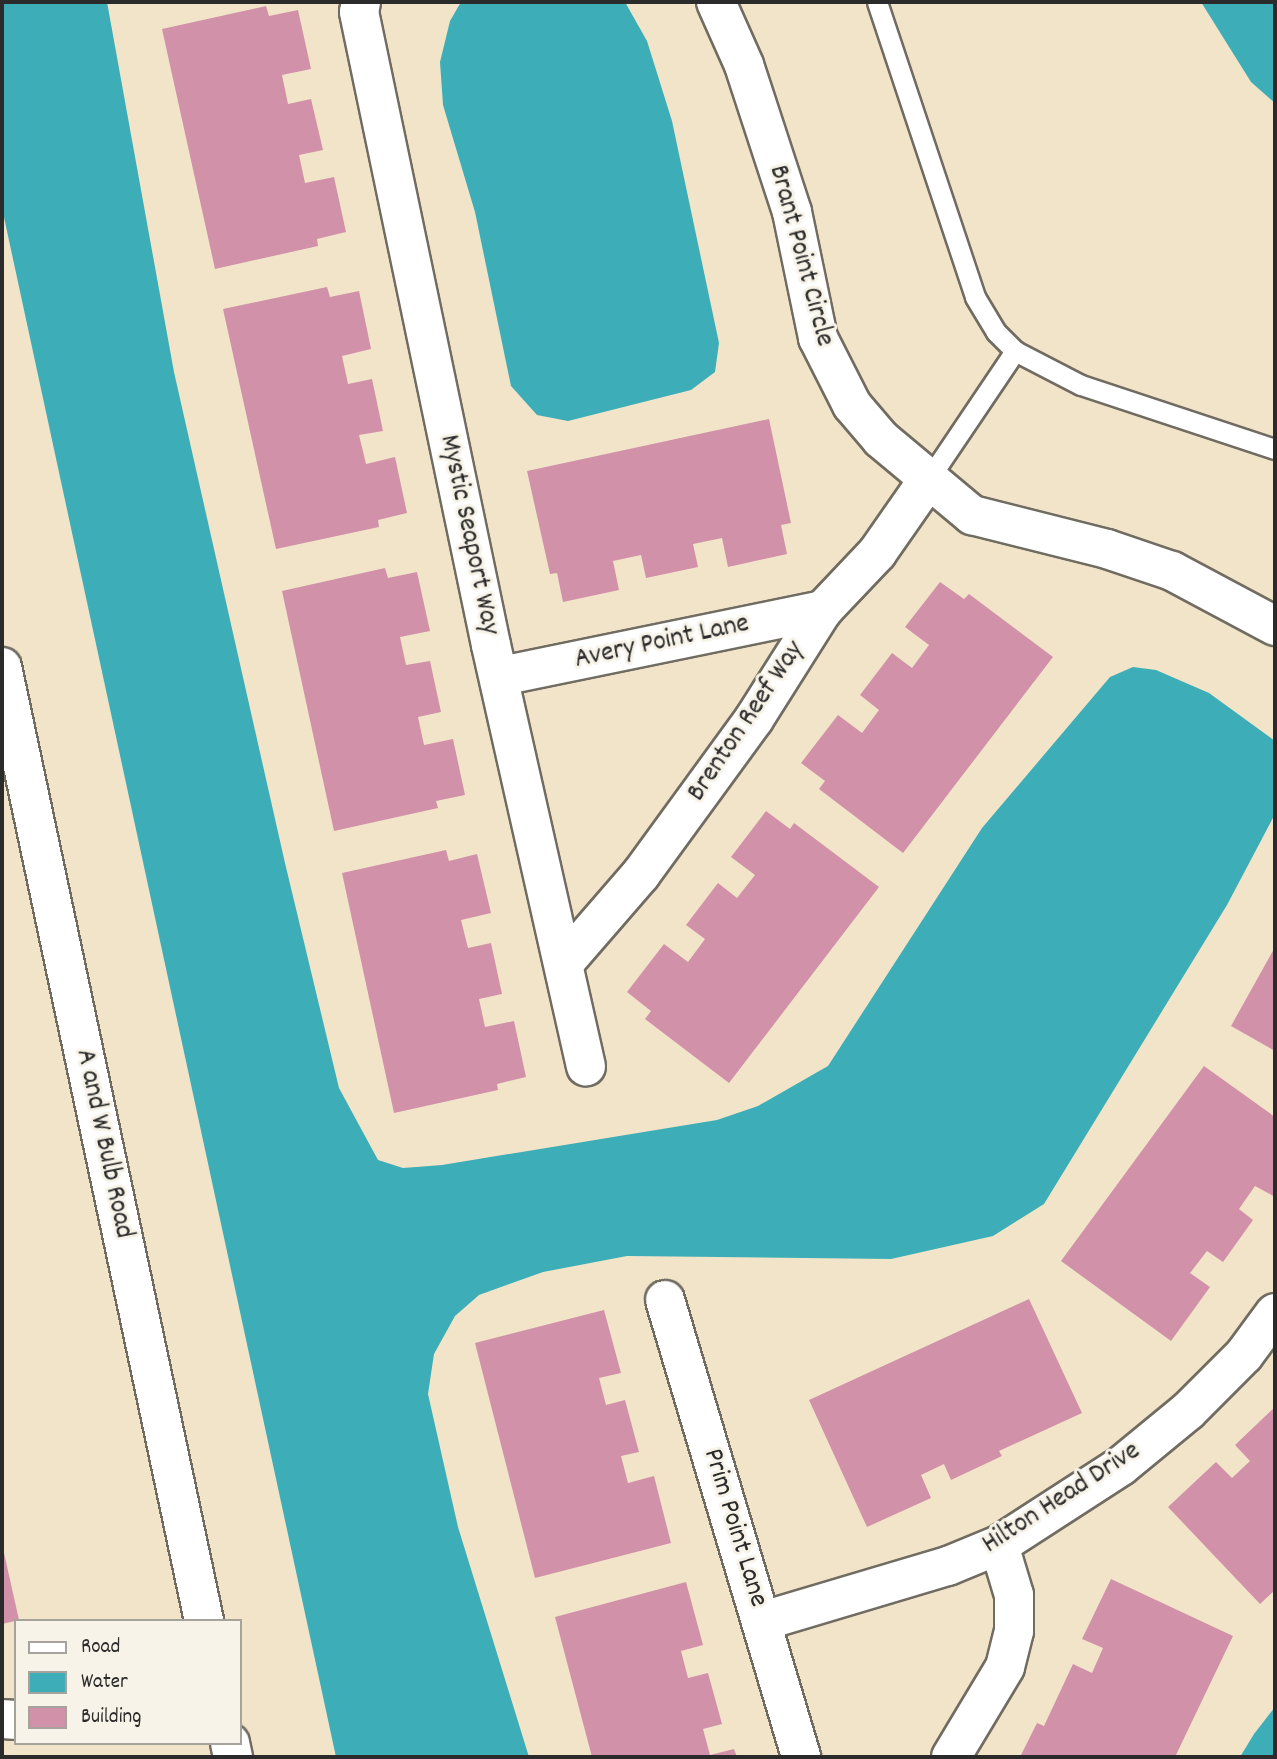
<!DOCTYPE html>
<style>
body{margin:0}
#map{position:relative;width:1277px;height:1759px;overflow:hidden;background:#f2e4c9;font-family:Dekko,sans-serif}
div>[style]{position:absolute}
.water>*{inset:0;background:#3daeb7}
.building>*{inset:0;background:#d191a9}
.roads{filter:drop-shadow(2px 0 #716c62) drop-shadow(-2px 0 #716c62) drop-shadow(0 2px #716c62) drop-shadow(0 -2px #716c62)}
.service>*{height:19px;margin:-9.5px;padding:0 9.5px;transform-origin:9.5px;border-radius:9.5px;background:#fff}
.minor>*{height:38px;margin:-19px;padding:0 19px;transform-origin:19px;border-radius:19px;background:#fff}
.tertiary>*{height:38px;margin:-19px;padding:0 19px;transform-origin:19px;border-radius:19px;background:#fff}
span{translate:-50% -50%;white-space:nowrap;text-align:center;line-height:1.15;-webkit-text-stroke:6px #f7f3e8;paint-order:stroke}
.street-label{font-size:28px;color:#2b2b2b}
.frame{position:absolute;inset:0;border:4px solid #2b2b2b;pointer-events:none}
.legend{position:absolute;left:14px;top:1619px;width:228px;height:126px;box-sizing:border-box;background:#f7f3e8;border:2px solid #a5a39c;margin:0;padding:9px 12px;list-style:none;font-size:21px;color:#2b2b2b}
.legend li{display:flex;align-items:center;gap:14px;height:35px}
.legend b{width:35px;border:2px solid #a5a39c}
</style>
<div id="map">
<div class="water">
<div style="clip-path:polygon(2px 2px,107px 2px,174px 372px,285px 863px,339px 1088px,378px 1160px,403px 1168px,442px 1165px,717px 1120px,758px 1106px,828px 1066px,982px 828px,1110px 677px,1133px 667px,1156px 670px,1209px 693px,1275px 741px,1275px 814px,1227px 905px,1044px 1204px,993px 1236px,891px 1259px,627px 1256px,543px 1272px,479px 1295px,455px 1316px,434px 1354px,428px 1394px,458px 1527px,529px 1757px,336px 1757px,2px 208px)"></div>
<div style="clip-path:polygon(461px 2px,625px 2px,647px 41px,672px 121px,719px 343px,715px 372px,691px 390px,568px 421px,537px 415px,511px 386px,475px 212px,443px 105px,440px 62px,450px 21px)"></div>
<div style="clip-path:polygon(1201px 2px,1275px 2px,1275px 103px,1251px 82px)"></div>
<div style="clip-path:polygon(1275px 1707px,1275px 1757px,1240px 1757px,1254px 1734px)"></div>
</div>
<div class="building">
<div style="clip-path:polygon(266px 6px,269px 16px,298px 10px,311px 69px,282px 75px,288px 104px,311px 99px,323px 150px,299px 155px,305px 183px,334px 177px,346px 232px,317px 239px,318px 246px,215px 269px,162px 29px)"></div>
<div style="clip-path:polygon(327px 287px,330px 297px,359px 291px,371px 349px,342px 356px,348px 384px,372px 379px,383px 431px,359px 435px,366px 464px,395px 457px,407px 513px,378px 520px,379px 527px,276px 549px,223px 309px)"></div>
<div style="clip-path:polygon(769px 419px,791px 523px,781px 525px,787px 554px,728px 567px,722px 538px,693px 544px,698px 567px,646px 578px,641px 555px,613px 561px,619px 590px,563px 602px,557px 573px,550px 574px,527px 471px)"></div>
<div style="clip-path:polygon(385px 568px,388px 578px,417px 572px,430px 631px,400px 637px,406px 665px,430px 661px,441px 712px,418px 717px,424px 745px,453px 739px,465px 795px,436px 801px,438px 808px,334px 831px,282px 591px)"></div>
<div style="clip-path:polygon(940px 582px,964px 599px,969px 594px,1053px 657px,903px 853px,819px 789px,825px 781px,801px 763px,838px 715px,862px 733px,879px 710px,860px 695px,892px 653px,912px 668px,929px 645px,905px 627px)"></div>
<div style="clip-path:polygon(766px 811px,790px 829px,794px 823px,879px 887px,729px 1083px,645px 1019px,651px 1011px,627px 992px,664px 944px,688px 962px,705px 939px,686px 925px,718px 883px,737px 898px,755px 875px,731px 857px)"></div>
<div style="clip-path:polygon(446px 850px,449px 861px,477px 854px,491px 913px,461px 920px,468px 948px,491px 943px,502px 994px,479px 999px,485px 1027px,514px 1021px,526px 1077px,497px 1084px,498px 1090px,394px 1113px,342px 873px)"></div>
<div style="clip-path:polygon(1275px 947px,1275px 1051px,1231px 1026px)"></div>
<div style="clip-path:polygon(1204px 1066px,1275px 1117px,1275px 1197px,1255px 1186px,1239px 1209px,1253px 1220px,1223px 1262px,1207px 1251px,1190px 1273px,1210px 1287px,1171px 1341px,1061px 1261px)"></div>
<div style="clip-path:polygon(1029px 1299px,1082px 1413px,999px 1451px,1002px 1456px,951px 1480px,944px 1464px,921px 1475px,931px 1498px,867px 1527px,809px 1400px)"></div>
<div style="clip-path:polygon(604px 1310px,621px 1373px,599px 1378px,606px 1405px,625px 1400px,639px 1452px,621px 1456px,628px 1483px,654px 1476px,671px 1543px,535px 1578px,475px 1343px)"></div>
<div style="clip-path:polygon(1275px 1407px,1275px 1590px,1260px 1604px,1168px 1507px,1216px 1462px,1232px 1478px,1250px 1461px,1235px 1445px)"></div>
<div style="clip-path:polygon(2px 1544px,19px 1620px,2px 1624px)"></div>
<div style="clip-path:polygon(1111px 1579px,1233px 1636px,1175px 1757px,1020px 1757px,1037px 1723px,1044px 1726px,1073px 1664px,1092px 1673px,1103px 1648px,1082px 1639px)"></div>
<div style="clip-path:polygon(686px 1582px,703px 1645px,681px 1651px,688px 1678px,708px 1673px,722px 1724px,703px 1729px,710px 1755px,734px 1749px,737px 1757px,592px 1757px,555px 1617px)"></div>
</div>
<div class="roads">
<div class="service">
<div style="left:877px;top:2px;width:311px;rotate:71.6deg"></div>
<div style="left:975px;top:297px;width:41px;rotate:59deg"></div>
<div style="left:996px;top:332px;width:27px;rotate:45deg"></div>
<div style="left:1015px;top:351px;width:74px;rotate:27.3deg"></div>
<div style="left:1081px;top:385px;width:204px;rotate:18.3deg"></div>
<div style="left:928px;top:480px;width:156px;rotate:-56deg"></div>
</div>
<div class="minor">
<div style="left:361px;top:2px;width:10px;rotate:101deg"></div>
<div style="left:359px;top:12px;width:647px;rotate:78.22deg"></div>
<div style="left:491px;top:645px;width:432px;rotate:77.3deg"></div>
<div style="left:716px;top:2px;width:69px;rotate:66deg"></div>
<div style="left:744px;top:65px;width:155px;rotate:71.9deg"></div>
<div style="left:792px;top:212px;width:129px;rotate:78.3deg"></div>
<div style="left:818px;top:338px;width:75px;rotate:63.1deg"></div>
<div style="left:852px;top:405px;width:45px;rotate:49.5deg"></div>
<div style="left:881px;top:439px;width:119px;rotate:39.9deg"></div>
<div style="left:972px;top:515px;width:139px;rotate:14.1deg"></div>
<div style="left:1107px;top:549px;width:69px;rotate:18.7deg"></div>
<div style="left:1172px;top:571px;width:117px;rotate:28.1deg"></div>
<div style="left:501px;top:676px;width:329px;rotate:-11.6deg"></div>
<div style="left:564px;top:963px;width:118px;rotate:-49.1deg"></div>
<div style="left:641px;top:874px;width:192px;rotate:-53.9deg"></div>
<div style="left:754px;top:719px;width:129px;rotate:-57.7deg"></div>
<div style="left:823px;top:610px;width:79px;rotate:-46.5deg"></div>
<div style="left:877px;top:553px;width:89px;rotate:-55.1deg"></div>
<div style="left:665px;top:1300px;width:477px;rotate:73.4deg"></div>
<div style="left:763px;top:1621px;width:193px;rotate:-16.6deg"></div>
<div style="left:948px;top:1566px;width:55px;rotate:-22.4deg"></div>
<div style="left:999px;top:1545px;width:145px;rotate:-32.9deg"></div>
<div style="left:1121px;top:1466px;width:87px;rotate:-39.4deg"></div>
<div style="left:1188px;top:1411px;width:79px;rotate:-45deg"></div>
<div style="left:1244px;top:1355px;width:52px;rotate:-53.6deg"></div>
<div style="left:2px;top:1719px;width:14px;rotate:4deg"></div>
<div style="left:951px;top:1757px;width:105px;rotate:-59deg"></div>
<div style="left:1005px;top:1667px;width:37px;rotate:-76deg"></div>
<div style="left:1014px;top:1631px;width:36px;rotate:-90deg"></div>
<div style="left:1014px;top:1595px;width:52px;rotate:-106.7deg"></div>
</div>
<div class="tertiary">
<div style="left:2px;top:667px;width:975px;rotate:78.04deg"></div>
<div style="left:230px;top:1743px;width:14px;rotate:78deg"></div>
</div>
</div>
<div class="street-label">
<span style="left:800px;top:256px;rotate:75deg">Brant Point Circle</span>
<span style="left:468px;top:535px;rotate:78deg">Mystic Seaport Way</span>
<span style="left:662px;top:643px;rotate:-12deg">Avery Point Lane</span>
<span style="left:747px;top:722px;rotate:-56deg">Brenton Reef Way</span>
<span style="left:103px;top:1144px;rotate:78deg">A and W Bulb Road</span>
<span style="left:1062px;top:1499px;rotate:-33deg">Hilton Head Drive</span>
<span style="left:734px;top:1528px;rotate:73deg">Prim Point Lane</span>
</div>
<div class="frame"></div>
<ul class="legend">
<li><b style="height:9px;background:#fff"></b>Road</li>
<li><b style="height:19px;background:#3daeb7"></b>Water</li>
<li><b style="height:19px;background:#d191a9"></b>Building</li>
</ul>
</div>
